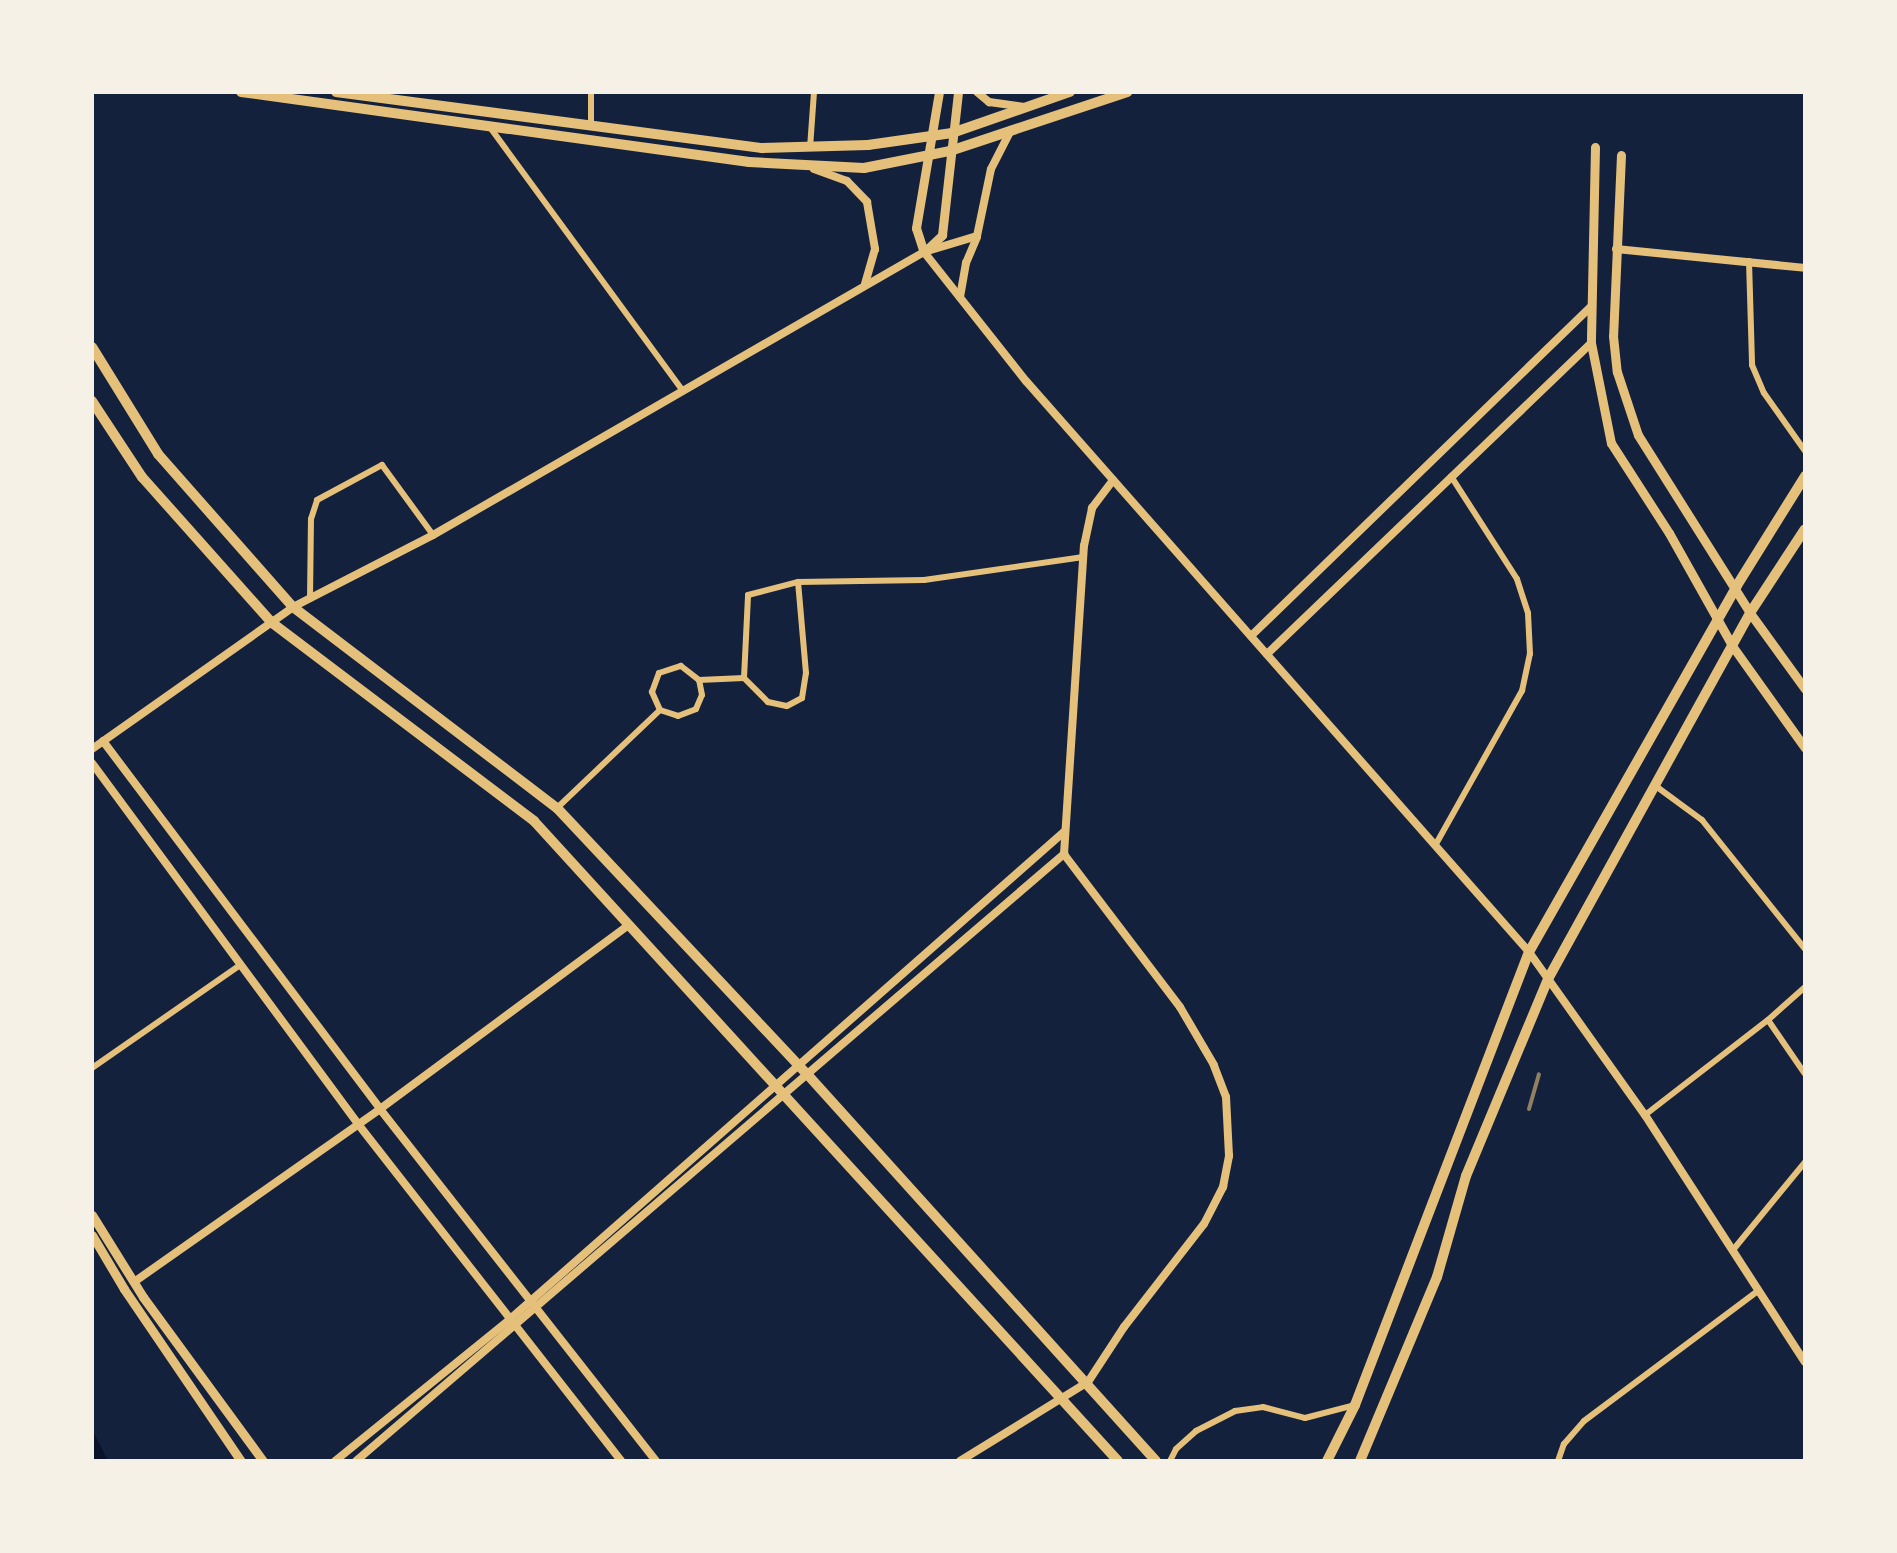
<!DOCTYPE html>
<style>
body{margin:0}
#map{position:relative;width:1897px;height:1553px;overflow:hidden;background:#14213d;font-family:Karla,sans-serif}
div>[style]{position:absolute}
.water>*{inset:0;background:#0b132b}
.minor>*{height:6px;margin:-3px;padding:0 3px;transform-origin:3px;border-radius:3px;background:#e5c07b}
.tertiary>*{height:8px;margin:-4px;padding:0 4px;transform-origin:4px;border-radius:4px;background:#e5c07b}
.secondary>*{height:9px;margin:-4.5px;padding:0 4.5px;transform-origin:4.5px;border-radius:4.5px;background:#e5c07b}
.primary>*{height:10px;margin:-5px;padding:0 5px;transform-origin:5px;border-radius:5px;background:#e5c07b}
.rail>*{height:4px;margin:-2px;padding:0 2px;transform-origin:2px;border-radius:2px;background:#918062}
span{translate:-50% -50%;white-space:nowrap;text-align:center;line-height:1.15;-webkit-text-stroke:7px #f6f1e7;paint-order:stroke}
.frame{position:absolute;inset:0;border:94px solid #f6f1e7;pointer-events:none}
</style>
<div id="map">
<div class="water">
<div style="clip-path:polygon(92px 1429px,108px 1461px,92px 1461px)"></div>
</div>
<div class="minor">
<div style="left:591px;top:92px;width:34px;rotate:90deg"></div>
<div style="left:489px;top:126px;width:325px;rotate:53.8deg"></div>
<div style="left:810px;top:148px;width:56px;rotate:-85.9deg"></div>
<div style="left:1749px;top:261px;width:104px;rotate:88.3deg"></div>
<div style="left:1752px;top:365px;width:30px;rotate:67deg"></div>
<div style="left:1764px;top:393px;width:71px;rotate:54.7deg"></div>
<div style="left:310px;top:599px;width:80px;rotate:-89.3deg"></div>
<div style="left:311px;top:519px;width:20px;rotate:-72deg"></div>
<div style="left:317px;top:500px;width:74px;rotate:-28.3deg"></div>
<div style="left:382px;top:465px;width:87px;rotate:53.9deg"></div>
<div style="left:744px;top:678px;width:34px;rotate:45deg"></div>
<div style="left:768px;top:702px;width:19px;rotate:12deg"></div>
<div style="left:787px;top:706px;width:17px;rotate:-28deg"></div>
<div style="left:802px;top:698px;width:25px;rotate:-81deg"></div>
<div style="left:806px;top:673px;width:91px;rotate:-95deg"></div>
<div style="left:660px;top:710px;width:19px;rotate:18deg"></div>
<div style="left:678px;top:716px;width:19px;rotate:-21deg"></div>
<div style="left:696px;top:709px;width:15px;rotate:-67deg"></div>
<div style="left:702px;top:695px;width:15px;rotate:-101deg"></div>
<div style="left:1657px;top:787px;width:56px;rotate:36.3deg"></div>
<div style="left:1702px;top:820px;width:165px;rotate:51.4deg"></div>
<div style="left:557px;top:808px;width:142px;rotate:-43.6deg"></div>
<div style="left:660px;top:710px;width:20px;rotate:-114deg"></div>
<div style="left:652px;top:692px;width:20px;rotate:-70deg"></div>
<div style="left:659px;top:673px;width:23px;rotate:-18deg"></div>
<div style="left:681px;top:666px;width:23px;rotate:38deg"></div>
<div style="left:699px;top:680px;width:45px;rotate:-2.5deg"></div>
<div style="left:744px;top:678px;width:83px;rotate:-87.2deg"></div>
<div style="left:748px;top:595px;width:52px;rotate:-14.6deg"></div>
<div style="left:798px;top:582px;width:126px;rotate:-0.9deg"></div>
<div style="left:924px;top:580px;width:161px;rotate:-8.2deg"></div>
<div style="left:1436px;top:844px;width:176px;rotate:-60.7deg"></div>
<div style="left:1522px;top:691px;width:38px;rotate:-78deg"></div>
<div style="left:1530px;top:654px;width:41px;rotate:-92.8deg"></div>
<div style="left:1528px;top:613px;width:36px;rotate:-108deg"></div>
<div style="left:1517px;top:579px;width:122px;rotate:-122.7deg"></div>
<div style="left:1768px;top:1020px;width:65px;rotate:55.6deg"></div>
<div style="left:92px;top:1068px;width:180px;rotate:-34.8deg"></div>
<div style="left:1645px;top:1115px;width:155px;rotate:-37.7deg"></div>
<div style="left:1768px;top:1020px;width:50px;rotate:-41.7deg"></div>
<div style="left:1733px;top:1250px;width:114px;rotate:-50.7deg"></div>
<div style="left:1170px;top:1461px;width:13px;rotate:-63deg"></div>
<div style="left:1176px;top:1449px;width:27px;rotate:-42deg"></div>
<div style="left:1196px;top:1431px;width:44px;rotate:-27.1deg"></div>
<div style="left:1235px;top:1411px;width:28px;rotate:-8deg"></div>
<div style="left:1263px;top:1407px;width:43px;rotate:14.7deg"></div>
<div style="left:1305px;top:1418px;width:52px;rotate:-14.6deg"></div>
<div style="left:1558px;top:1461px;width:18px;rotate:-71deg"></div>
<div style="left:1564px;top:1444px;width:30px;rotate:-49deg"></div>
<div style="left:1584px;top:1421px;width:217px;rotate:-36.8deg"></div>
</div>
<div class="tertiary">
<div style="left:977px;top:92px;width:16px;rotate:40deg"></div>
<div style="left:989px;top:102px;width:34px;rotate:8deg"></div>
<div style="left:814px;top:169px;width:35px;rotate:20deg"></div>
<div style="left:847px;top:181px;width:29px;rotate:46deg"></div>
<div style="left:867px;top:202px;width:48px;rotate:80.3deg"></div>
<div style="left:875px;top:249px;width:36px;rotate:106deg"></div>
<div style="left:1616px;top:249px;width:190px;rotate:5.7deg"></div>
<div style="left:924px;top:252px;width:164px;rotate:51.7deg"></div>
<div style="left:1026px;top:381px;width:761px;rotate:48.62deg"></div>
<div style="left:1529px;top:952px;width:200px;rotate:54.6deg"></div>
<div style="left:1645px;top:1115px;width:294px;rotate:57.1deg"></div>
<div style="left:960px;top:297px;width:35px;rotate:-80deg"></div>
<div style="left:966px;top:263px;width:28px;rotate:-67deg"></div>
<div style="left:1251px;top:636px;width:473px;rotate:-44.1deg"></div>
<div style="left:1267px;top:654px;width:449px;rotate:-43.8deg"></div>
<div style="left:103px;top:741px;width:461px;rotate:53deg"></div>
<div style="left:380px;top:1109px;width:447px;rotate:51.9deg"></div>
<div style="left:92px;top:749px;width:246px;rotate:-35.2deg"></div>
<div style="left:293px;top:607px;width:157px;rotate:-27.2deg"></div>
<div style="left:433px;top:535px;width:567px;rotate:-29.96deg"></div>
<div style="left:924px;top:252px;width:55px;rotate:-16.8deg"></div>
<div style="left:977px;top:236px;width:68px;rotate:-78.2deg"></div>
<div style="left:991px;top:169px;width:44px;rotate:-62.9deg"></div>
<div style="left:92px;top:763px;width:448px;rotate:53.6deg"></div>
<div style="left:358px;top:1124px;width:427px;rotate:52deg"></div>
<div style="left:134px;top:1282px;width:301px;rotate:-35.1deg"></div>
<div style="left:380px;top:1109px;width:310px;rotate:-36.5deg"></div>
<div style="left:335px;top:1461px;width:224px;rotate:-39deg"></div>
<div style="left:509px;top:1320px;width:740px;rotate:-41.33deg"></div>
<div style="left:356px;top:1461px;width:933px;rotate:-40.61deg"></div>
<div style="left:960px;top:1461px;width:150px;rotate:-31.7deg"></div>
<div style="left:1088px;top:1382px;width:66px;rotate:-56.8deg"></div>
<div style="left:1124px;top:1327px;width:130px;rotate:-52.2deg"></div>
<div style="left:1204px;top:1224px;width:42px;rotate:-62.8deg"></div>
<div style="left:1223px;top:1187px;width:32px;rotate:-79deg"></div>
<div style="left:1229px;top:1156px;width:59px;rotate:-92.9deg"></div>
<div style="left:1226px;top:1097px;width:34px;rotate:-111deg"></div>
<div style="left:1214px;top:1065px;width:67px;rotate:-120.4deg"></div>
<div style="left:1180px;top:1007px;width:192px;rotate:-127.2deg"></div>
<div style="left:1064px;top:854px;width:309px;rotate:-86.3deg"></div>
<div style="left:1084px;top:546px;width:39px;rotate:-78deg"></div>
<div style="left:1092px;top:508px;width:35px;rotate:-53deg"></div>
</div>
<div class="secondary">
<div style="left:939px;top:92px;width:138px;rotate:99.6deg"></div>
<div style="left:916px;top:228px;width:25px;rotate:72deg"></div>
<div style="left:924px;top:252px;width:25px;rotate:-43deg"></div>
<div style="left:942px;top:235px;width:144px;rotate:-83.6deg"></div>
<div style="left:1595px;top:147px;width:196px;rotate:91.2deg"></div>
<div style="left:1591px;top:343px;width:102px;rotate:78.7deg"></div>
<div style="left:1611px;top:443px;width:107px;rotate:57.2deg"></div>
<div style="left:1669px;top:533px;width:131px;rotate:60.7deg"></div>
<div style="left:1733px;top:647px;width:124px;rotate:54.5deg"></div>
<div style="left:1621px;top:155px;width:181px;rotate:92.5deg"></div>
<div style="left:1613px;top:336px;width:36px;rotate:84deg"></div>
<div style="left:1617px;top:372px;width:66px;rotate:71.6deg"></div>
<div style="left:1638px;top:435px;width:210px;rotate:57.8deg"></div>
<div style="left:1750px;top:613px;width:94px;rotate:54.1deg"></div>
<div style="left:92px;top:1215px;width:97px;rotate:58.1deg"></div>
<div style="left:143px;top:1297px;width:203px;rotate:53.8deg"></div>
<div style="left:92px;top:1235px;width:63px;rotate:59.3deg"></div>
<div style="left:124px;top:1289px;width:208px;rotate:55.8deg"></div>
</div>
<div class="primary">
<div style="left:241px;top:92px;width:513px;rotate:7.85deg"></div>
<div style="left:749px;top:162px;width:115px;rotate:3deg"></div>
<div style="left:864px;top:168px;width:88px;rotate:-11.2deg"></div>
<div style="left:950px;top:151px;width:187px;rotate:-18.4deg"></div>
<div style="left:336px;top:92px;width:430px;rotate:7.5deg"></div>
<div style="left:762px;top:148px;width:106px;rotate:-1.6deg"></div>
<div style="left:868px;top:145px;width:85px;rotate:-8.1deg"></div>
<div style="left:952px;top:133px;width:125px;rotate:-19.2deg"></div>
<div style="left:92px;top:347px;width:126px;rotate:58.3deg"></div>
<div style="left:158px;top:454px;width:204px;rotate:48.6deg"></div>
<div style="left:293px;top:607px;width:332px;rotate:37.3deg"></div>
<div style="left:557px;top:808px;width:365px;rotate:46.8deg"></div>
<div style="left:807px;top:1074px;width:521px;rotate:47.96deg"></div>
<div style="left:92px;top:401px;width:91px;rotate:56.7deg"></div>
<div style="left:142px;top:477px;width:194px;rotate:48.3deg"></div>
<div style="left:271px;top:622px;width:330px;rotate:37.1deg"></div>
<div style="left:534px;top:821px;width:866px;rotate:47.62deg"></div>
<div style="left:1327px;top:1461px;width:63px;rotate:-63.4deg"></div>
<div style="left:1355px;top:1405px;width:485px;rotate:-69deg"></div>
<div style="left:1529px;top:952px;width:420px;rotate:-60.4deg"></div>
<div style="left:1736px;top:587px;width:131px;rotate:-58.1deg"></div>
<div style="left:1360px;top:1461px;width:199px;rotate:-67.3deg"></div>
<div style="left:1437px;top:1277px;width:105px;rotate:-74deg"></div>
<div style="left:1466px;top:1176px;width:213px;rotate:-67.4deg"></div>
<div style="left:1548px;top:979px;width:418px;rotate:-61.1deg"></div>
<div style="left:1750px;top:613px;width:100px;rotate:-56.8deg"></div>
</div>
<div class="rail">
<div style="left:1529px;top:1109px;width:36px;rotate:-74deg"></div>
</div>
<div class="frame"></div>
</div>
